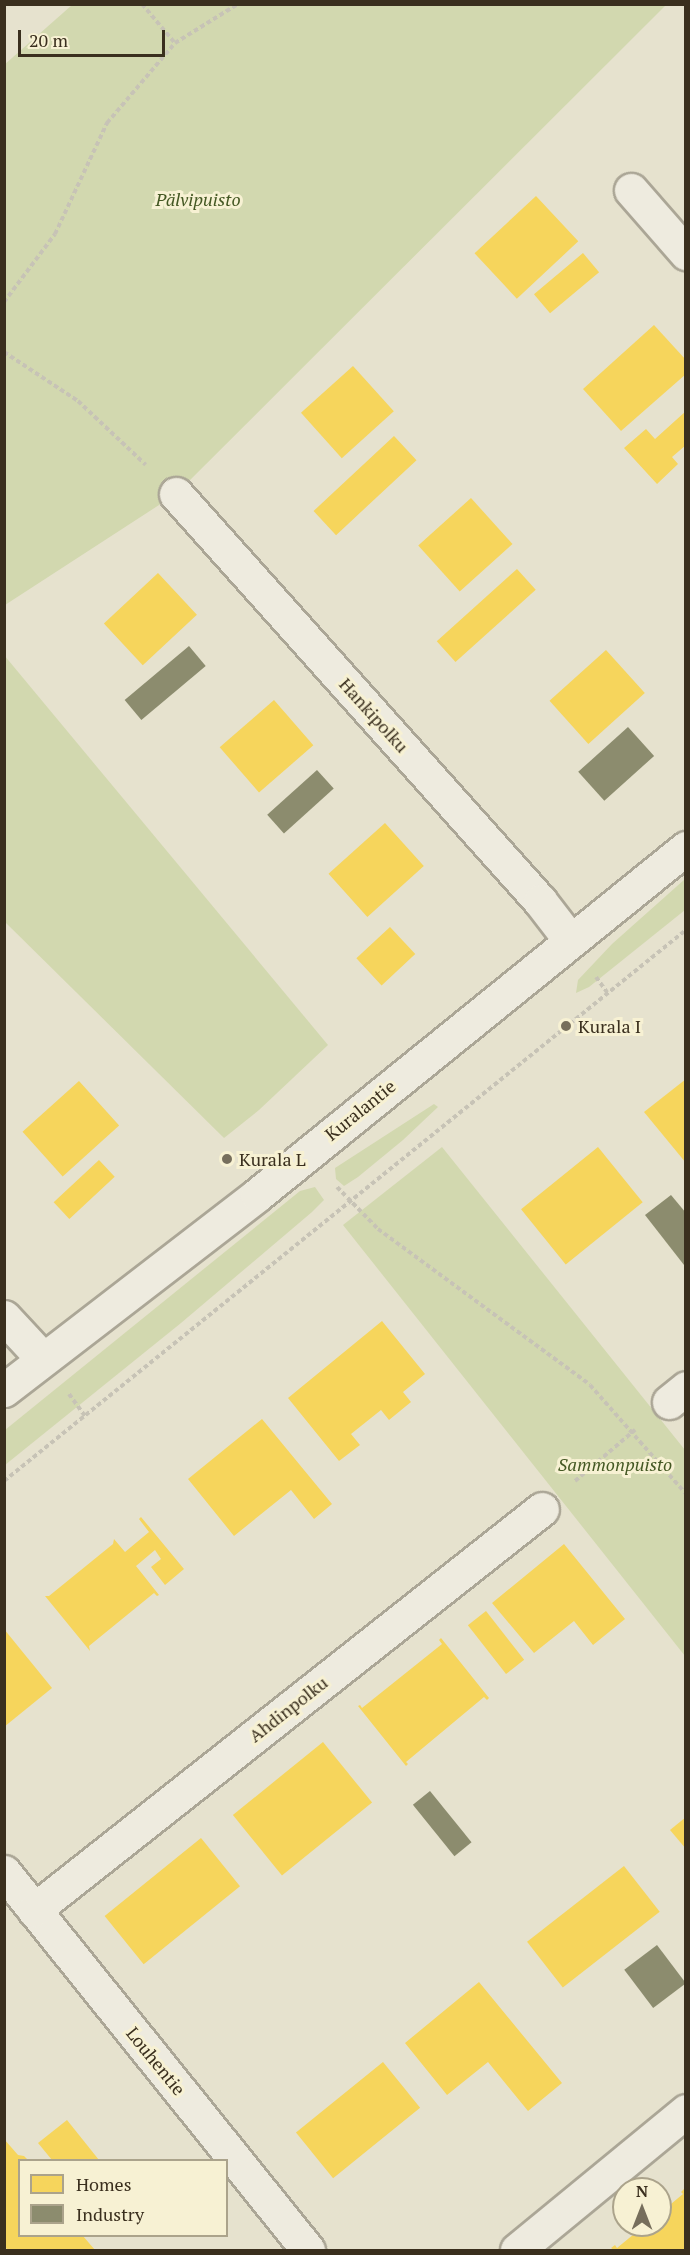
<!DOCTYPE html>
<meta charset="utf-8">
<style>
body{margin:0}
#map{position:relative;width:690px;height:2255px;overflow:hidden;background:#e6e2ce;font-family:"PT Serif",serif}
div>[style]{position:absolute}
.green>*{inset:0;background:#d2d8af}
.homes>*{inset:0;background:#f6d55c;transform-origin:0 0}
.industry>*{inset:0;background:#8c8c6e;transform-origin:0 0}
.path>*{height:4px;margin-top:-2px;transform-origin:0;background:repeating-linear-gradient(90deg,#c7c3b6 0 4.5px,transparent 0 7.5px)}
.roads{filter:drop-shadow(2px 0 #aba696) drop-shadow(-2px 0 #aba696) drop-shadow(0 2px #aba696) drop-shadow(0 -2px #aba696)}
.minor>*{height:33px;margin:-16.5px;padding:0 16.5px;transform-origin:16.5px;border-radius:16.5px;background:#eeebdf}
.tertiary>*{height:33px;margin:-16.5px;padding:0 16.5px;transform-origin:16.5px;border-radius:16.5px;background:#eeebdf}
.dots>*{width:16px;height:16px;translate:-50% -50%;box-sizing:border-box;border:3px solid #f7f1d3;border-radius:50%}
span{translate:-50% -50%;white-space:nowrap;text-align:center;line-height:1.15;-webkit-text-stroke:6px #f7f1d3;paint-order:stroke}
.park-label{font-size:18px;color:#445823;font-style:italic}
.street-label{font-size:18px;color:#3a2f1e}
.poi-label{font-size:18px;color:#3a2f1e}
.left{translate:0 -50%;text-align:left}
.frame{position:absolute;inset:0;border:6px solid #3a2f1e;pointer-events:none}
.legend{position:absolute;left:18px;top:2159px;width:210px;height:78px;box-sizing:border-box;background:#f7f1d3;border:2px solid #aba38b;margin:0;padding:8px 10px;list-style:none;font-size:18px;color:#3a2f1e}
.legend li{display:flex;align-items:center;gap:12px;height:30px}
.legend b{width:30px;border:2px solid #aba38b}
.north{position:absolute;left:612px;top:2177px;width:60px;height:60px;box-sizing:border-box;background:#f7f1d3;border:2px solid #aba38b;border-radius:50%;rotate:0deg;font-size:16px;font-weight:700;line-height:24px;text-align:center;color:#3a2f1e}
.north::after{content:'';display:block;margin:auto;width:21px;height:27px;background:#766e5c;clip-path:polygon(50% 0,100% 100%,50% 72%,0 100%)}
.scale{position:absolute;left:18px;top:30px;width:147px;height:27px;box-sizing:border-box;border:3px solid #3a2f1e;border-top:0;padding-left:8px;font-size:18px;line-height:21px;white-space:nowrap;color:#3a2f1e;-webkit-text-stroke:4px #f7f1d3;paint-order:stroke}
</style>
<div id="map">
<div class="green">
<div style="clip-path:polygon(72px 5px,666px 5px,176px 494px,5px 605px,4px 65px)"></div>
<div style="clip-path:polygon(4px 655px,328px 1045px,259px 1110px,224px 1138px,5px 922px)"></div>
<div style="clip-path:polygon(685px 879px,685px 910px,589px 987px,576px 993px,578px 980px,612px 944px)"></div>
<div style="clip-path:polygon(434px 1104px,438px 1107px,403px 1140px,358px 1177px,344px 1186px,336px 1179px,335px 1168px)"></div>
<div style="clip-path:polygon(442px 1147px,685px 1450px,685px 1656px,343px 1225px)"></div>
<div style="clip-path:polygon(315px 1187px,324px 1200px,312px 1212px,181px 1323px,5px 1465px,5px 1430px,300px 1191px)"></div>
</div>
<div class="homes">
<div style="left:536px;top:196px;width:62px;height:84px;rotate:47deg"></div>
<div style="left:583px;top:253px;width:25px;height:64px;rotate:50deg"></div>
<div style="clip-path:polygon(654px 325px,686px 360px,686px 374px,621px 431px,583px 389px)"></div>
<div style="left:353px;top:366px;width:61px;height:70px;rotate:48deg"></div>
<div style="clip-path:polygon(686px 411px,686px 445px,672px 457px,678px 464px,657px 484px,624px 448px,646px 429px,655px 439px)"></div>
<div style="left:394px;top:436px;width:33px;height:110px;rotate:47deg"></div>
<div style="left:471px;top:498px;width:62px;height:71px;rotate:48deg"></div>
<div style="left:517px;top:569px;width:28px;height:108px;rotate:48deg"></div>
<div style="left:158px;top:573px;width:57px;height:74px;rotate:47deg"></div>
<div style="left:606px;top:650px;width:58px;height:76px;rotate:48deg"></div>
<div style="left:274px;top:700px;width:60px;height:72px;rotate:49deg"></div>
<div style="left:385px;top:823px;width:58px;height:76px;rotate:48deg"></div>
<div style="left:390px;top:927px;width:37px;height:46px;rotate:47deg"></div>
<div style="clip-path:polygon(686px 1079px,686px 1163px,644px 1112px)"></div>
<div style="left:79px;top:1081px;width:60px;height:76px;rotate:48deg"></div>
<div style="left:598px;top:1147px;width:71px;height:99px;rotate:51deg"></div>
<div style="left:99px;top:1160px;width:23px;height:62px;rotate:47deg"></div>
<div style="clip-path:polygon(382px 1321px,425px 1374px,403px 1392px,411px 1402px,389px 1420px,381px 1410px,351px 1434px,360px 1445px,339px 1461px,288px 1398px)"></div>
<div style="clip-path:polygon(262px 1419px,332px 1504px,314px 1519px,291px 1490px,234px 1536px,188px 1479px)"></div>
<div style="clip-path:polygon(141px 1517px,184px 1569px,165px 1585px,151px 1567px,161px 1559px,155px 1550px,136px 1566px,159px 1595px,157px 1596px,154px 1593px,89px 1646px,90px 1651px,45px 1596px,49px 1596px,113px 1544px,114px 1539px,125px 1552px,149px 1532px,139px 1519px)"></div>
<div style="clip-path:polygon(564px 1544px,625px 1619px,593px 1645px,574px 1621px,534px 1653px,492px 1603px)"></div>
<div style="left:486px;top:1611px;width:62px;height:23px;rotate:52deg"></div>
<div style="clip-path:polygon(4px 1629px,52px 1688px,4px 1727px)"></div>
<div style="clip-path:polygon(441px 1638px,489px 1698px,487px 1700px,484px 1697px,406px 1762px,408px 1764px,406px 1766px,358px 1706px,360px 1705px,362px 1708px,442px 1644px,439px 1640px)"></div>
<div style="left:323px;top:1742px;width:78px;height:116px;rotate:51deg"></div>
<div style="clip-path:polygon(686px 1817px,686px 1849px,670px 1830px)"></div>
<div style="left:201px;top:1838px;width:62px;height:124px;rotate:51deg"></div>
<div style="left:624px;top:1866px;width:58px;height:123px;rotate:52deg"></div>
<div style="clip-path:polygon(479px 1982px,562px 2083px,528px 2111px,488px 2062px,447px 2095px,405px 2043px)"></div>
<div style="left:383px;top:2062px;width:59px;height:112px;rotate:51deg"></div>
<div style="clip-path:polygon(67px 2120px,99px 2160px,52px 2160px,38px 2143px)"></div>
<div style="clip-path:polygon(4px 2139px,18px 2155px,24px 2156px,28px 2160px,20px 2160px,20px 2236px,83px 2236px,95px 2250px,8px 2250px,4px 2246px)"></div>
<div style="clip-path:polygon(684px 2189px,686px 2250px,614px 2250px,611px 2248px,615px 2245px,617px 2248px,645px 2225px,660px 2225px,660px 2213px,683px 2194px,681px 2192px)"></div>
</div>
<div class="industry">
<div style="left:189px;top:646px;width:26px;height:84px;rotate:50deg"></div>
<div style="left:628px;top:727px;width:39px;height:67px;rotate:48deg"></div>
<div style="left:317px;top:770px;width:25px;height:67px;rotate:48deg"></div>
<div style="clip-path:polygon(671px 1195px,686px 1213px,684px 1265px,645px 1215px)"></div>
<div style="left:430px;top:1791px;width:66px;height:22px;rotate:51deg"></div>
<div style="left:657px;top:1945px;width:48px;height:41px;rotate:53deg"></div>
</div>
<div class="path">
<div style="left:142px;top:4px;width:51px;rotate:49.8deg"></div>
<div style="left:4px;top:302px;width:85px;rotate:-53.1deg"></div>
<div style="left:55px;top:234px;width:123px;rotate:-64.9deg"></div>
<div style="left:107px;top:123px;width:105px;rotate:-49.6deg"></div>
<div style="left:175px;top:43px;width:74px;rotate:-31.8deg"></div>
<div style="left:4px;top:352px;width:89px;rotate:33.5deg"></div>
<div style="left:78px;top:401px;width:93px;rotate:43.3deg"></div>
<div style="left:596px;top:977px;width:19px;rotate:54deg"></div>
<div style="left:337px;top:1187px;width:59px;rotate:45.7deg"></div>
<div style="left:378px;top:1229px;width:263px;rotate:36.3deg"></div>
<div style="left:590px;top:1385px;width:145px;rotate:48.6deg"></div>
<div style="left:69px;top:1394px;width:27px;rotate:54deg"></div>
<div style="left:4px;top:1481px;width:877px;rotate:-38.94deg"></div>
<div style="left:575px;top:1481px;width:79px;rotate:-40.4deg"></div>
</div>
<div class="roads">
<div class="minor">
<div style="left:631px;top:190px;width:84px;rotate:48.9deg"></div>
<div style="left:176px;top:494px;width:546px;rotate:48.19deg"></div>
<div style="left:540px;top:901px;width:49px;rotate:52.4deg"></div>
<div style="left:4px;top:1317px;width:57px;rotate:47.1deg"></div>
<div style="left:669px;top:1402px;width:22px;rotate:-39deg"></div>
<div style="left:4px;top:1872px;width:485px;rotate:51.2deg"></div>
<div style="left:34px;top:1910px;width:647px;rotate:-38.29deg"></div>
<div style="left:517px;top:2250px;width:219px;rotate:-39.4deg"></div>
</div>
<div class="tertiary">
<div style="left:4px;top:1390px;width:319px;rotate:-37.6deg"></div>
<div style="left:257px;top:1195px;width:552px;rotate:-38.97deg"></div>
</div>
</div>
<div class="dots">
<div style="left:566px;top:1026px;background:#766e5c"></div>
<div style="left:227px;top:1159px;background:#766e5c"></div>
</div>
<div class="park-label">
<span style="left:198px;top:199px">Pälvipuisto</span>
<span style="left:615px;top:1464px">Sammonpuisto</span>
</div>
<div class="street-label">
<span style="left:374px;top:715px;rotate:48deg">Hankipolku</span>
<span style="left:360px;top:1110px;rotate:-39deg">Kuralantie</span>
<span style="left:288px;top:1709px;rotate:-38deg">Ahdinpolku</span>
<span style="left:156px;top:2061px;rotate:51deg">Louhentie</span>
</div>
<div class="poi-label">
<span class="left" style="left:578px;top:1026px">Kurala I</span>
<span class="left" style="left:239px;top:1159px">Kurala L</span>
</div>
<div class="frame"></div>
<ul class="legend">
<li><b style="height:16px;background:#f6d55c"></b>Homes</li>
<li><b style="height:16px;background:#8c8c6e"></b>Industry</li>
</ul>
<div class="north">N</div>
<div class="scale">20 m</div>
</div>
